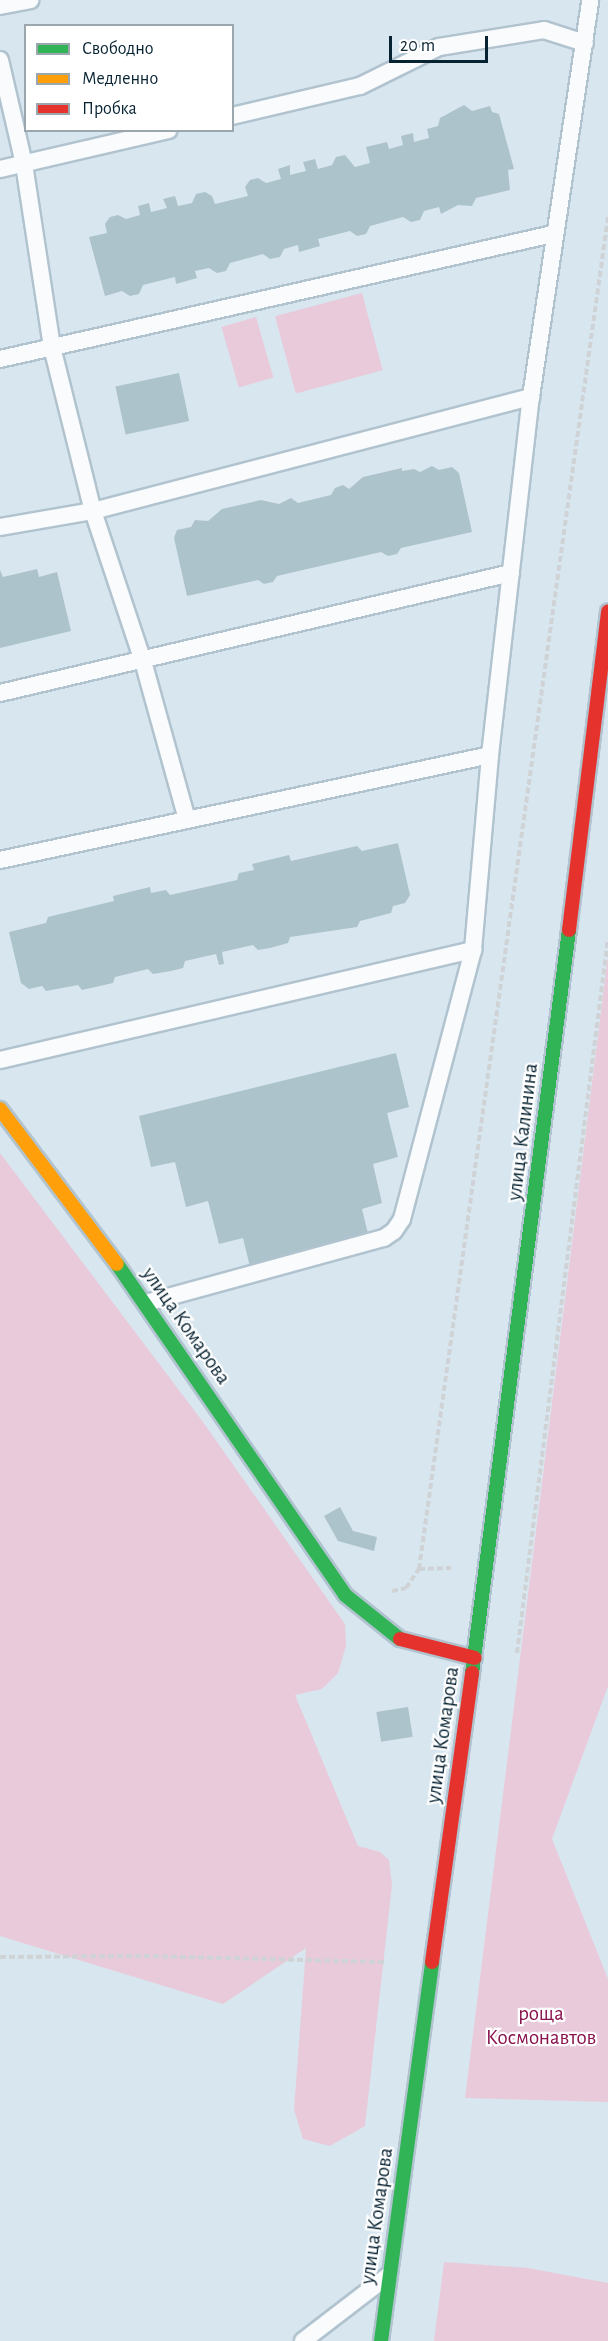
<!DOCTYPE html>
<meta charset="utf-8">
<style>
body{margin:0}
#map{position:relative;width:608px;height:2341px;overflow:hidden;background:#d8e6ef;font-family:"Alegreya Sans",sans-serif}
div>[style]{position:absolute}
.green>*{inset:0;background:#e9cada;transform-origin:0 0}
.building>*{inset:0;background:#adc3cc;transform-origin:0 0}
.path>*{height:4px;margin-top:-2px;transform-origin:0;background:repeating-linear-gradient(90deg,#cfd3d6 0 6px,transparent 0 9px)}
.roads{filter:drop-shadow(2px 0 #b0c3cf) drop-shadow(-2px 0 #b0c3cf) drop-shadow(0 2px #b0c3cf) drop-shadow(0 -2px #b0c3cf)}
.lane>*{height:16px;margin:-8px;padding:0 8px;transform-origin:8px;border-radius:8px;background:#f9fbfd}
.fast>*{height:14px;margin:-7px;padding:0 7px;transform-origin:7px;border-radius:7px;background:#30b455}
.slow>*{height:14px;margin:-7px;padding:0 7px;transform-origin:7px;border-radius:7px;background:#ff9f0a}
.jam>*{height:14px;margin:-7px;padding:0 7px;transform-origin:7px;border-radius:7px;background:#e5322d}
span{translate:-50% -50%;white-space:nowrap;text-align:center;line-height:1.15;-webkit-text-stroke:4.5px #fff;paint-order:stroke}
.street-label{font-size:21px;color:#072332}
.park-label{font-size:21px;color:#89124d}
.legend{position:absolute;left:24px;top:24px;width:210px;height:108px;box-sizing:border-box;background:#fff;border:2px solid #9ca7ad;margin:0;padding:8px 10px;list-style:none;font-size:18px;color:#072332}
.legend li{display:flex;align-items:center;gap:12px;height:30px}
.legend b{width:30px;border:2px solid #9ca7ad}
.scale{position:absolute;left:389px;top:36px;width:99px;height:27px;box-sizing:border-box;border:3px solid #072332;border-top:0;padding-left:8px;font-size:18px;line-height:21px;white-space:nowrap;color:#072332;-webkit-text-stroke:4px #fff;paint-order:stroke}
</style>
<div id="map">
<div class="green">
<div style="left:362px;top:293px;width:80px;height:90px;rotate:75deg"></div>
<div style="left:256px;top:317px;width:63px;height:36px;rotate:74deg"></div>
<div style="clip-path:polygon(608px 956px,608px 1686px,552px 1839px,608px 1979px,608px 2102px,465px 2098px)"></div>
<div style="clip-path:polygon(0 1153px,203px 1422px,345px 1624px,346px 1646px,338px 1673px,322px 1689px,295px 1695px,358px 1846px,380px 1852px,389px 1860px,392px 1885px,365px 2126px,330px 2146px,303px 2139px,294px 2110px,306px 1948px,223px 2004px,0 1936px)"></div>
<div style="clip-path:polygon(444px 2262px,528px 2268px,608px 2283px,608px 2341px,434px 2341px)"></div>
</div>
<div class="building">
<div style="clip-path:polygon(464px 105px,472px 111px,490px 106px,492px 112px,499px 114px,514px 169px,508px 170px,510px 190px,476px 198px,472px 206px,458px 205px,441px 214px,439px 207px,424px 211px,420px 220px,411px 222px,403px 217px,370px 226px,366px 234px,357px 236px,350px 231px,318px 239px,320px 246px,299px 252px,298px 245px,284px 249px,280px 257px,270px 259px,263px 254px,230px 263px,226px 271px,217px 273px,209px 268px,195px 271px,197px 278px,176px 284px,175px 277px,143px 285px,139px 294px,130px 296px,122px 291px,105px 296px,89px 237px,107px 233px,105px 224px,110px 217px,118px 215px,126px 219px,140px 215px,138px 206px,149px 203px,151px 212px,167px 208px,163px 199px,175px 196px,178px 206px,192px 203px,196px 194px,205px 192px,212px 196px,215px 204px,248px 196px,245px 187px,250px 180px,258px 178px,266px 183px,281px 179px,278px 169px,290px 165px,290px 175px,306px 171px,303px 162px,315px 159px,318px 169px,332px 165px,336px 157px,345px 155px,355px 167px,370px 163px,366px 147px,387px 142px,389px 149px,403px 145px,401px 136px,413px 133px,414px 142px,429px 138px,427px 129px,438px 126px,440px 118px)"></div>
<div style="left:179px;top:373px;width:49px;height:65px;rotate:78deg"></div>
<div style="clip-path:polygon(432px 466px,439px 470px,452px 467px,459px 473px,472px 532px,401px 548px,397px 554px,388px 556px,381px 552px,277px 576px,273px 582px,264px 584px,258px 580px,187px 596px,174px 538px,177px 530px,191px 527px,195px 520px,208px 521px,222px 509px,261px 500px,279px 504px,291px 498px,298px 503px,331px 495px,335px 488px,343px 485px,349px 489px,363px 477px,402px 468px,402px 471px,414px 469px,420px 472px)"></div>
<div style="clip-path:polygon(37px 569px,39px 577px,57px 572px,71px 631px,0 648px,0 570px,3px 577px)"></div>
<div style="clip-path:polygon(398px 843px,410px 895px,405px 903px,393px 906px,391px 913px,360px 921px,357px 927px,290px 937px,288px 943px,270px 948px,258px 950px,253px 945px,222px 952px,224px 964px,219px 965px,216px 954px,185px 961px,183px 968px,171px 971px,153px 974px,148px 969px,115px 977px,113px 983px,82px 990px,78px 985px,46px 991px,42px 986px,29px 989px,21px 983px,9px 932px,46px 923px,48px 917px,114px 901px,113px 896px,150px 887px,151px 893px,166px 890px,170px 895px,237px 880px,239px 873px,254px 870px,252px 864px,289px 855px,291px 861px,357px 846px,362px 851px)"></div>
<div style="clip-path:polygon(396px 1053px,409px 1107px,387px 1113px,398px 1157px,373px 1164px,382px 1203px,362px 1209px,372px 1250px,253px 1279px,243px 1238px,219px 1244px,208px 1201px,186px 1207px,175px 1162px,151px 1167px,139px 1116px)"></div>
<div style="clip-path:polygon(340px 1507px,353px 1531px,377px 1537px,374px 1551px,338px 1541px,324px 1516px)"></div>
<div style="left:408px;top:1707px;width:30px;height:32px;rotate:81deg"></div>
</div>
<div class="path">
<div style="left:419px;top:1569px;width:32px;rotate:-2deg"></div>
<div style="left:392px;top:1591px;width:14px;rotate:-12deg"></div>
<div style="left:406px;top:1588px;width:23px;rotate:-56deg"></div>
<div style="left:419px;top:1569px;width:1365px;rotate:-82.04deg"></div>
<div style="left:517px;top:1653px;width:720px;rotate:-82.74deg"></div>
<div style="left:0;top:1957px;width:144px;rotate:-0.4deg"></div>
<div style="left:144px;top:1956px;width:241px;rotate:1.4deg"></div>
</div>
<div class="roads">
<div class="lane">
<div style="left:0;top:6px;width:31px;rotate:-11deg"></div>
<div style="left:0;top:60px;width:107px;rotate:77deg"></div>
<div style="left:24px;top:164px;width:185px;rotate:81.3deg"></div>
<div style="left:52px;top:347px;width:169px;rotate:76deg"></div>
<div style="left:93px;top:511px;width:158px;rotate:71.6deg"></div>
<div style="left:143px;top:661px;width:165px;rotate:74.5deg"></div>
<div style="left:232px;top:116px;width:131px;rotate:-13.2deg"></div>
<div style="left:360px;top:86px;width:88px;rotate:-26.3deg"></div>
<div style="left:439px;top:47px;width:106px;rotate:-9.2deg"></div>
<div style="left:544px;top:30px;width:43px;rotate:17.6deg"></div>
<div style="left:0;top:169px;width:173px;rotate:-13deg"></div>
<div style="left:0;top:359px;width:567px;rotate:-12.74deg"></div>
<div style="left:0;top:527px;width:94px;rotate:-9.8deg"></div>
<div style="left:93px;top:511px;width:453px;rotate:-14.6deg"></div>
<div style="left:0;top:693px;width:525px;rotate:-13.22deg"></div>
<div style="left:0;top:860px;width:501px;rotate:-12.09deg"></div>
<div style="left:0;top:1060px;width:486px;rotate:-13.1deg"></div>
<div style="left:146px;top:1303px;width:247px;rotate:-15.3deg"></div>
<div style="left:384px;top:1238px;width:12px;rotate:-35deg"></div>
<div style="left:394px;top:1231px;width:14px;rotate:-56deg"></div>
<div style="left:402px;top:1219px;width:278px;rotate:-75.2deg"></div>
<div style="left:473px;top:950px;width:196px;rotate:-85deg"></div>
<div style="left:490px;top:755px;width:360px;rotate:-83.5deg"></div>
<div style="left:531px;top:397px;width:401px;rotate:-81.5deg"></div>
<div style="left:303px;top:2341px;width:108px;rotate:-37.5deg"></div>
</div>
<div class="fast">
<div style="left:117px;top:1264px;width:402px;rotate:55.4deg"></div>
<div style="left:345px;top:1595px;width:70px;rotate:38.7deg"></div>
<div style="left:472px;top:1673px;width:749px;rotate:-82.56deg"></div>
<div style="left:381px;top:2341px;width:382px;rotate:-82.3deg"></div>
</div>
<div class="slow">
<div style="left:0;top:1109px;width:194px;rotate:53deg"></div>
</div>
<div class="jam">
<div style="left:569px;top:930px;width:321px;rotate:-83deg"></div>
<div style="left:400px;top:1639px;width:77px;rotate:14.2deg"></div>
<div style="left:432px;top:1962px;width:292px;rotate:-82.1deg"></div>
</div>
</div>
<div class="street-label">
<span style="left:523px;top:1132px;rotate:-83deg">улица Калинина</span>
<span style="left:186px;top:1326px;rotate:55deg">улица Комарова</span>
<span style="left:443px;top:1735px;rotate:-82deg">улица Комарова</span>
<span style="left:377px;top:2216px;rotate:-82deg">улица Комарова</span>
</div>
<div class="park-label">
<span style="left:541px;top:2026px">роща<br>Космонавтов</span>
</div>
<ul class="legend">
<li><b style="height:8px;background:#30b455"></b>Свободно</li>
<li><b style="height:8px;background:#ff9f0a"></b>Медленно</li>
<li><b style="height:8px;background:#e5322d"></b>Пробка</li>
</ul>
<div class="scale">20 m</div>
</div>
